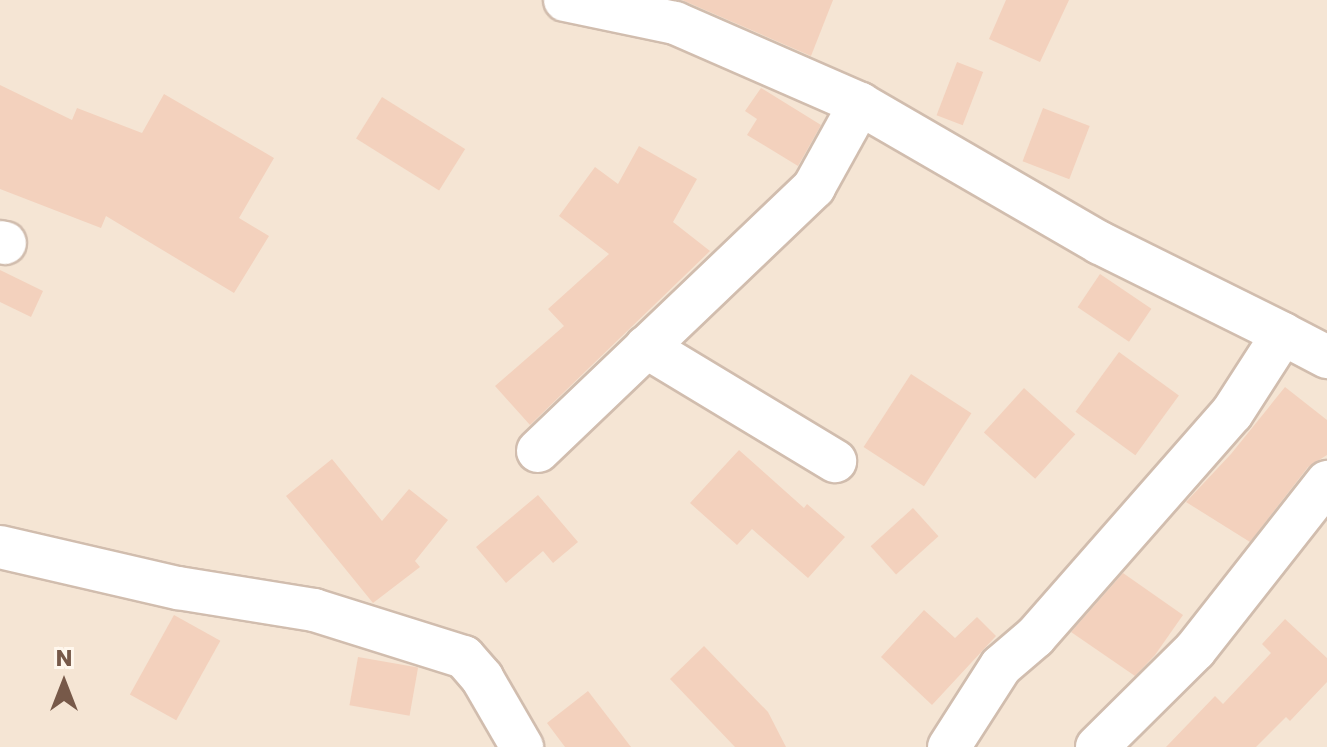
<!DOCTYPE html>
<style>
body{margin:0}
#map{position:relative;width:1327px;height:747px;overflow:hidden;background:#fdf3e6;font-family:Poppins,sans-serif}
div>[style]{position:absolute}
.residential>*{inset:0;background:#f5e5d4;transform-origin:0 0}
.building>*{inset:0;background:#f3d1bd;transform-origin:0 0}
.roads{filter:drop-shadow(2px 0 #d1bdae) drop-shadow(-2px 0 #d1bdae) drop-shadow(0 2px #d1bdae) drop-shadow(0 -2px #d1bdae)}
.minor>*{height:42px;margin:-21px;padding:0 21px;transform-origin:21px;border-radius:21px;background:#fff}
span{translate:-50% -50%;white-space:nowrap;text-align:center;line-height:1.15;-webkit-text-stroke:6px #fff7ed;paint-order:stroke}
.north{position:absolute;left:24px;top:643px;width:80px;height:80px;-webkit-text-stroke:6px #fff7ed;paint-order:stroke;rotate:0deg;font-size:22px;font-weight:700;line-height:32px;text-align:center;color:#775949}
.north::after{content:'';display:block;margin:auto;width:28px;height:36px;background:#775949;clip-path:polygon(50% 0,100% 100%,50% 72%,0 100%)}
</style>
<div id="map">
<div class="residential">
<div style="left:0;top:0;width:1327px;height:747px"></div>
</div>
<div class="building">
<div style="clip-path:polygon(682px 0,833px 0,811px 56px)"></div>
<div style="clip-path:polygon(1006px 0,1069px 0,1040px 62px,989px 39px)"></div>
<div style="left:957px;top:62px;width:28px;height:57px;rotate:21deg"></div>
<div style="clip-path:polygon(0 85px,72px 120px,77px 108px,142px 133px,164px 94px,274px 158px,239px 218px,269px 236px,234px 293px,106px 216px,101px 228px,0 189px)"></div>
<div style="clip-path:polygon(761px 88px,821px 125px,798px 166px,747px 135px,757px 119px,745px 111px)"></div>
<div style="left:382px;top:97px;width:98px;height:49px;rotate:32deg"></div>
<div style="left:1043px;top:108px;width:50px;height:57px;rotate:21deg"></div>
<div style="clip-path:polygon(639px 146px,697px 179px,673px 222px,710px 251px,530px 425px,495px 386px,564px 326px,548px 309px,609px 254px,559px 216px,595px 167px,618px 184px)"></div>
<div style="clip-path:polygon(0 270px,43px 291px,31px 317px,0 302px)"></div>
<div style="left:1100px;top:274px;width:62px;height:40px;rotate:34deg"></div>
<div style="left:1119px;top:352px;width:74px;height:74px;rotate:36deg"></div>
<div style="left:911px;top:374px;width:72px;height:87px;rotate:33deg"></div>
<div style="clip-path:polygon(1285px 387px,1327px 420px,1327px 455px,1308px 467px,1250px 542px,1186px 502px,1231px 454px)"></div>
<div style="left:1024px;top:388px;width:69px;height:60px;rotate:42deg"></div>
<div style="clip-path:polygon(739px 450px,804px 508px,807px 504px,845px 537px,808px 578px,752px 529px,737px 545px,690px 503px)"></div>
<div style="clip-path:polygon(332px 459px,382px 521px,409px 489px,448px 520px,415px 561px,420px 567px,373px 603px,286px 496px)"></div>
<div style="clip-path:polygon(538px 495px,578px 542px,553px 563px,543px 551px,506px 583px,476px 547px)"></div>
<div style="left:913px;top:508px;width:38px;height:57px;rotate:48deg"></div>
<div style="clip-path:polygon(1123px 573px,1183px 615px,1155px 655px,1135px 676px,1071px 632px)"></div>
<div style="clip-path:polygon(924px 610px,955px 638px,977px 617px,996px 636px,932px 705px,881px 657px)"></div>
<div style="left:174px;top:615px;width:53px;height:91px;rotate:29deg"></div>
<div style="clip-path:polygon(1285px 619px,1327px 658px,1327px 682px,1290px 721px,1286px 717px,1256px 747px,1166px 747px,1215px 696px,1223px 704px,1271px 653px,1262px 644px)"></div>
<div style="clip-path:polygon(704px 646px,768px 712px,786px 747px,735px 747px,670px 679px)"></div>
<div style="left:358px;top:657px;width:61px;height:49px;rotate:10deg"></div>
<div style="clip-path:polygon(588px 691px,631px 747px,565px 747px,547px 723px)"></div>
</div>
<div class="roads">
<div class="minor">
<div style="left:565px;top:0;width:112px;rotate:11.8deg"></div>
<div style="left:675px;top:23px;width:202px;rotate:23.6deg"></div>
<div style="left:860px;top:104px;width:277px;rotate:30.1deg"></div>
<div style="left:1100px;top:243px;width:204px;rotate:26.4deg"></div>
<div style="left:0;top:242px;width:5px;rotate:11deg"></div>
<div style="left:646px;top:347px;width:221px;rotate:31.1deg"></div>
<div style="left:538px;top:451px;width:382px;rotate:-43.7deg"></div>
<div style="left:814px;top:187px;width:95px;rotate:-61deg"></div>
<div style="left:0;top:547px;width:183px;rotate:13deg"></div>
<div style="left:178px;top:588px;width:138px;rotate:9.2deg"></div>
<div style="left:314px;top:610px;width:157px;rotate:17.4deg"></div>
<div style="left:464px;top:657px;width:28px;rotate:49deg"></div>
<div style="left:482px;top:678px;width:80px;rotate:59.9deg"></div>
<div style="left:949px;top:747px;width:96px;rotate:-57.3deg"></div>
<div style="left:1001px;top:666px;width:45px;rotate:-40.5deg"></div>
<div style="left:1035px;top:637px;width:298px;rotate:-48.7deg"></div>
<div style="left:1232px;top:413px;width:94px;rotate:-57.2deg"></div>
<div style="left:1283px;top:334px;width:50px;rotate:27.6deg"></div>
<div style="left:1097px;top:747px;width:138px;rotate:-44.7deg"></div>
<div style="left:1195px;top:650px;width:214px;rotate:-51.8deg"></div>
</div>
</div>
<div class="north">N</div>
</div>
